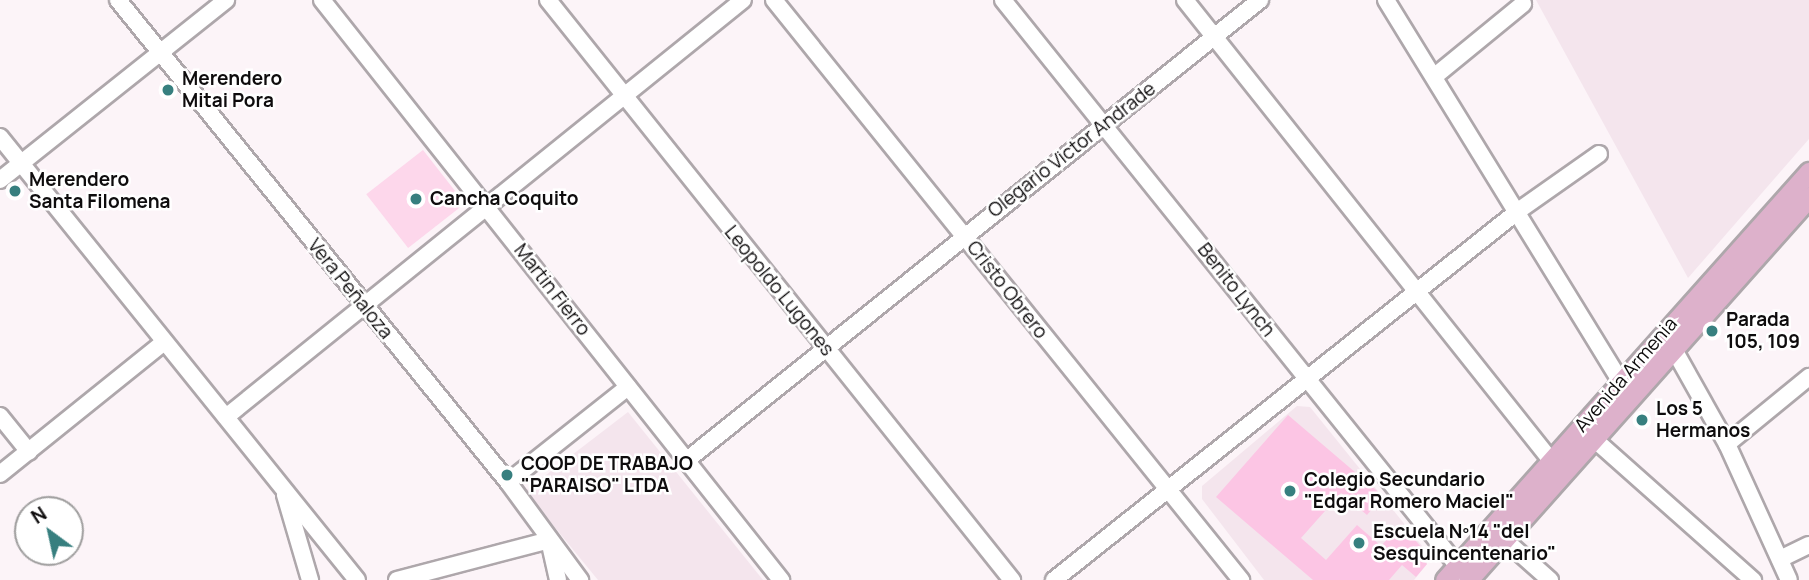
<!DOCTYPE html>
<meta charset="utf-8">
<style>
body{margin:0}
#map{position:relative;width:1809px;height:580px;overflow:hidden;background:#fcf4f8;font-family:Manrope,sans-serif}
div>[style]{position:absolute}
.built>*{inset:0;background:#f4e5ed}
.green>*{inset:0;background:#fdd7eb;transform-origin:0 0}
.building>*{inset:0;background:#fcc5e4}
.roads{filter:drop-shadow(2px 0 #aea7ab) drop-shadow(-2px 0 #aea7ab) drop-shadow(0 2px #aea7ab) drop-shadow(0 -2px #aea7ab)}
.minor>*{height:16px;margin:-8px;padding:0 8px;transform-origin:8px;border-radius:8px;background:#fff}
.major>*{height:19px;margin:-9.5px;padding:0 9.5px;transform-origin:9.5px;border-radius:9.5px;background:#ddb1cb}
.dots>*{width:19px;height:19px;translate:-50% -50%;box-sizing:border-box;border:4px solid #fff;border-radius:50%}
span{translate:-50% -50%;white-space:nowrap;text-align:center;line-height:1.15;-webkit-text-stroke:5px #fff;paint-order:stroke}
.poi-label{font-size:19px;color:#0e0c0d;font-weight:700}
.left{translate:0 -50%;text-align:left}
.street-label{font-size:19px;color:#0e0c0d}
.north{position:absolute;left:14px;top:496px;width:70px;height:70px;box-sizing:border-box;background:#fff;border:2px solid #9f9e9e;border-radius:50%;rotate:327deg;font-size:19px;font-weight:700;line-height:28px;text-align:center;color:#0e0c0d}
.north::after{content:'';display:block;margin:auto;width:24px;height:32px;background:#377f7f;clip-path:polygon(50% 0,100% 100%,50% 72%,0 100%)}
</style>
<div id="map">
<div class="built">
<div style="clip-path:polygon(1536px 0,1809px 0,1809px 139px,1688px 278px)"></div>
<div style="clip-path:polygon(1297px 406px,1310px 407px,1427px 552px,1427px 564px,1414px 580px,1264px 580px,1202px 499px,1202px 486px)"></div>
<div style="clip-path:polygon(628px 412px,763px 580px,598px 580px,525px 491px)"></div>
</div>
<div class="green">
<div style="left:423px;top:150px;width:68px;height:72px;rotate:52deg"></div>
</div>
<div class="building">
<div style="clip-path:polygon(1288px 415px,1383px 496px,1367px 515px,1341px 493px,1301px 538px,1326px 560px,1357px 525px,1381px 546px,1401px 524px,1423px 549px,1418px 556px,1427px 564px,1416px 577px,1402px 565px,1389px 580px,1313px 580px,1216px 497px)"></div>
</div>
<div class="roads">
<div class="minor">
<div style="left:118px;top:0;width:620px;rotate:51.02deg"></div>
<div style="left:508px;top:482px;width:122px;rotate:53.7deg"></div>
<div style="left:322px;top:0;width:740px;rotate:51.64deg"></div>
<div style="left:548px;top:0;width:743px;rotate:51.34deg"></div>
<div style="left:774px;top:0;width:745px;rotate:51.16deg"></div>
<div style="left:1003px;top:0;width:736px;rotate:51.23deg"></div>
<div style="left:1185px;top:0;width:598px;rotate:51.52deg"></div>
<div style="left:1386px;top:0;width:459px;rotate:58.4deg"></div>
<div style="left:1435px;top:76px;width:114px;rotate:-39.3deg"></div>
<div style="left:0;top:137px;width:569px;rotate:51.14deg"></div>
<div style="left:0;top:180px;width:289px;rotate:-38.5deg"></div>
<div style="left:1668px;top:339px;width:120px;rotate:60.7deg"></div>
<div style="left:1727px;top:444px;width:149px;rotate:65.5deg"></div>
<div style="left:0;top:416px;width:46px;rotate:51.1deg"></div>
<div style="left:226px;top:417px;width:664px;rotate:-38.89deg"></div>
<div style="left:1585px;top:431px;width:225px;rotate:41.6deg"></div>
<div style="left:1727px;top:444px;width:106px;rotate:-39.3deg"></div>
<div style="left:687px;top:460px;width:735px;rotate:-38.76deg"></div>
<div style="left:0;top:474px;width:211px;rotate:-38.8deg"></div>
<div style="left:508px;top:482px;width:153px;rotate:-38.4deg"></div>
<div style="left:285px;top:495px;width:89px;rotate:73.6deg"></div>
<div style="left:1497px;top:533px;width:71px;rotate:41.6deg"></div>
<div style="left:1780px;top:559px;width:32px;rotate:-26deg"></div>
<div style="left:397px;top:580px;width:157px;rotate:-14.7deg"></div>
<div style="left:549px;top:540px;width:41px;rotate:77.3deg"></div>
<div style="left:1054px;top:580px;width:593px;rotate:-38.49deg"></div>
<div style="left:1518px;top:211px;width:99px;rotate:-35.1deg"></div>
</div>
<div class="major">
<div style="left:1445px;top:580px;width:547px;rotate:-48.26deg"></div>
<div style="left:1468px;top:580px;width:513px;rotate:-48.32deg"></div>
</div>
</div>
<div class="dots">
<div style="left:168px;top:90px;background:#377f7f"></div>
<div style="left:15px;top:191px;background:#377f7f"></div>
<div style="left:416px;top:199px;background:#377f7f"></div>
<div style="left:1712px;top:331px;background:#377f7f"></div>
<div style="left:1642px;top:420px;background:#377f7f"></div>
<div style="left:507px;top:475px;background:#377f7f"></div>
<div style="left:1290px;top:491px;background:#377f7f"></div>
<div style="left:1359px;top:543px;background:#377f7f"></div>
</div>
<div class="poi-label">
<span class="left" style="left:182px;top:90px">Merendero<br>Mitai Pora</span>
<span class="left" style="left:29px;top:191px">Merendero<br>Santa Filomena</span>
<span class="left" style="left:430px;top:199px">Cancha Coquito</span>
<span class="left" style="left:1726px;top:331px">Parada<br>105, 109</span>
<span class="left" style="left:1656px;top:420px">Los 5<br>Hermanos</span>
<span class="left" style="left:521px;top:475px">COOP DE TRABAJO<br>"PARAISO" LTDA</span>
<span class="left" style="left:1304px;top:491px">Colegio Secundario<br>"Edgar Romero Maciel"</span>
<span class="left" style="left:1373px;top:543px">Escuela Nº14 "del<br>Sesquincentenario"</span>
</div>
<div class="street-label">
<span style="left:1072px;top:150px;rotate:-38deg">Olegario Victor Andrade</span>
<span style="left:350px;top:289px;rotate:51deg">Vera Peñaloza</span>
<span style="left:552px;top:290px;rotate:52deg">Martin Fierro</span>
<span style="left:1007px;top:290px;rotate:52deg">Cristo Obrero</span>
<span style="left:1236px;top:290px;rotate:52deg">Benito Lynch</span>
<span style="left:779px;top:291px;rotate:51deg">Leopoldo Lugones</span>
<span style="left:1626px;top:375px;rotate:-49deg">Avenida Armenia</span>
</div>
<div class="north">N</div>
</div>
